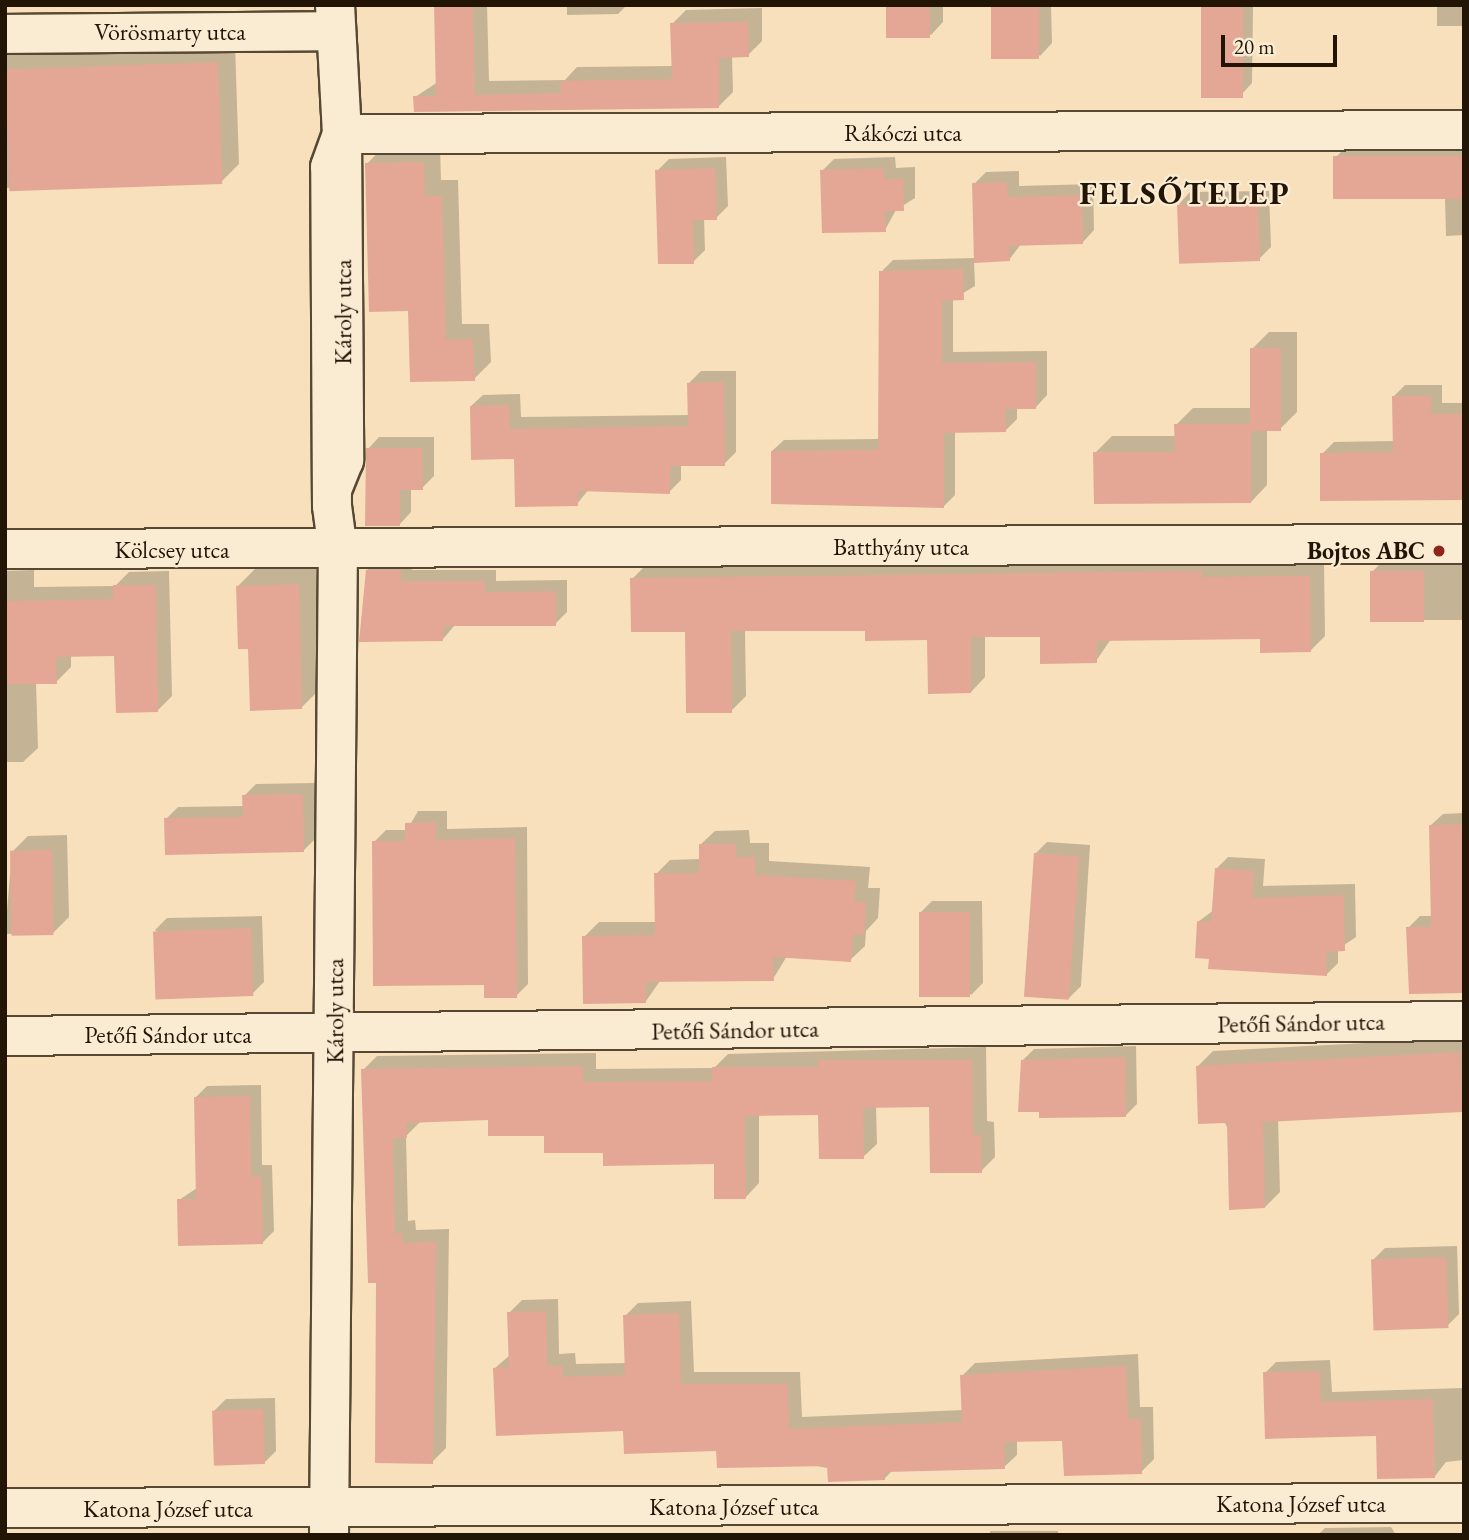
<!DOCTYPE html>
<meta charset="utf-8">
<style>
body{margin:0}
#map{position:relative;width:1469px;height:1540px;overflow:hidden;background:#f7e0bb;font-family:"EB Garamond",serif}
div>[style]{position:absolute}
.shadow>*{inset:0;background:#0003;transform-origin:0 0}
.building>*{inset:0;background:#e4a795;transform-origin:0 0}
.roads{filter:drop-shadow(2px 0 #574833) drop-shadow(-2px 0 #574833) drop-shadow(0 2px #574833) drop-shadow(0 -2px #574833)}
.street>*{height:38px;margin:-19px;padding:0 19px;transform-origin:19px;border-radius:19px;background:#faebd3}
.dots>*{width:19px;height:19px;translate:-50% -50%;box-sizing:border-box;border:4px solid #faebd3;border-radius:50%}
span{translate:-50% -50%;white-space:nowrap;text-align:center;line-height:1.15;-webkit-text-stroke:5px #faebd3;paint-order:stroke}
.street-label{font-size:24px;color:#221506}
.poi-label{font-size:24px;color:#221506;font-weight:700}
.right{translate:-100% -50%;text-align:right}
.district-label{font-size:32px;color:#221506;font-weight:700;letter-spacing:2px}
.frame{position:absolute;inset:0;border:7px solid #221506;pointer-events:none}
.scale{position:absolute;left:1221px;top:35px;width:116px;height:32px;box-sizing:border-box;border:4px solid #221506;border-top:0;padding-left:9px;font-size:21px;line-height:24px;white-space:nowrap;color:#221506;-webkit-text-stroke:5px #faebd3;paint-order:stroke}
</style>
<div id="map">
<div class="shadow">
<div style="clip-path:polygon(436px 5px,487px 5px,489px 81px,565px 80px,577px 67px,673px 66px,672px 24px,686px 10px,762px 8px,762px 41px,748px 55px,732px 56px,733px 92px,719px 106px,415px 97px,438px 82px)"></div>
<div style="clip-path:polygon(567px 5px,627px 5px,618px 14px,567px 15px)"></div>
<div style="clip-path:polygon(782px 5px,943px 5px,943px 22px,931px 35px,887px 7px)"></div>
<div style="clip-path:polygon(993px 5px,1051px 5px,1052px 43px,1040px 56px)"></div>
<div style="clip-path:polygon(1203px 5px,1253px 5px,1252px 83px,1240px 96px)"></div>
<div style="left:1437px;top:5px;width:27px;height:21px"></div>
<div style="clip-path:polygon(235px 45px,239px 164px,221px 182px,5px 188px,5px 52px)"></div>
<div style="clip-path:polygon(1464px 145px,1464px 235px,1446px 236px,1445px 198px,1334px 159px,1346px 147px)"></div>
<div style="clip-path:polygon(440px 146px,441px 180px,458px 180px,462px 324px,489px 324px,491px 362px,474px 379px,410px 309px,367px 164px,383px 147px)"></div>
<div style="clip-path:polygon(726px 157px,728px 206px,716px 218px,704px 218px,705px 250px,693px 262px,657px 171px,669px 159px)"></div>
<div style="clip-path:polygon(895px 157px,896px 168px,915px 167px,915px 198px,896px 210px,885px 230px,822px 171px,834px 159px)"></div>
<div style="clip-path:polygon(1019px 171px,1019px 186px,1093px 184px,1094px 230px,1083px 242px,1021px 244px,1009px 260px,974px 261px,975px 286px,953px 299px,953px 352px,1047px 351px,1047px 395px,1036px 407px,1017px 407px,1017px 419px,1005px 431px,955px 431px,955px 495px,943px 507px,772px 451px,784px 440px,880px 439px,881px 272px,893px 260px,976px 258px,974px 184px,986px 172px)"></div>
<div style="clip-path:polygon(1269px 191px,1271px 247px,1259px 259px,1179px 204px,1190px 192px)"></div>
<div style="clip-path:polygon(1269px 332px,1297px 332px,1297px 412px,1280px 429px,1267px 429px,1267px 485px,1251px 502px,1095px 453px,1112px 436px,1176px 436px,1176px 425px,1193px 408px,1252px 408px,1252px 349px)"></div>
<div style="clip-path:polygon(701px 371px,736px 371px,736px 452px,724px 464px,681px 464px,681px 480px,669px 492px,589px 489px,577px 504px,516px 457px,471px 406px,483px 395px,520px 394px,521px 417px,689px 415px,689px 383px)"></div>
<div style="clip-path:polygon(1405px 385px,1442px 385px,1442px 403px,1464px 403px,1464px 498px,1322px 454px,1334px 442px,1394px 441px,1393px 397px)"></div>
<div style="clip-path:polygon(379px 437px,434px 437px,434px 476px,422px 488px,411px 488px,411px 512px,400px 524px,368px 449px)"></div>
<div style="clip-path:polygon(379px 558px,412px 558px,412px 570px,496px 570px,496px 581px,567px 580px,567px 612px,555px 624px,455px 625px,443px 639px,367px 570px)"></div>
<div style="clip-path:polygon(1384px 560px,1464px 561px,1464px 620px,1372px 620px,1372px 572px)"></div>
<div style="clip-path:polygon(1324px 562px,1325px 636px,1310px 651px,1262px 638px,1111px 639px,1096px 661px,1041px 635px,985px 635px,985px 677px,971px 692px,929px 639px,867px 629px,745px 630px,746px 696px,731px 711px,687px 630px,632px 579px,647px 564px)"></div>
<div style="clip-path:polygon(316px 567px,319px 690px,301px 708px,250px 647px,238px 586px,256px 568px)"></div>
<div style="clip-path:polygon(34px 570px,34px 587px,115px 586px,129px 572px,169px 571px,172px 696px,158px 710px,116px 654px,71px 655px,71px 667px,56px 682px,36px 682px,38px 748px,23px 762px,5px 762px,5px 571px)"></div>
<div style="clip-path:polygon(315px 783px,316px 838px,304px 850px,166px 819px,178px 807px,244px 806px,244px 796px,256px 784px)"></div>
<div style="clip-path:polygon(418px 811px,447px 811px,447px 829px,527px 827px,528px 984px,516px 996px,485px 983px,374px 842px,386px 830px,407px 830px)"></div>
<div style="clip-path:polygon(1464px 813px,1464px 991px,1408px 928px,1420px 916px,1433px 916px,1431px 825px,1443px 814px)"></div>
<div style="clip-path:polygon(749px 830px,750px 843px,769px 843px,769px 861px,870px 867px,868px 888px,880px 888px,878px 918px,866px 931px,865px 946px,850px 960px,787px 956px,773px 979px,660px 981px,646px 1001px,584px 937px,599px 922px,657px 922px,656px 874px,670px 860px,700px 859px,700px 845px,715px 831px)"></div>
<div style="clip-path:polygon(67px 835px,69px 917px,53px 933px,5px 934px,12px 852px,28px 836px)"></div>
<div style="clip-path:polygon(1047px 842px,1090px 845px,1081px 986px,1069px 998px,1035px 854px)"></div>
<div style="clip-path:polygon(1228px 857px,1265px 859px,1263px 886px,1355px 884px,1356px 937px,1338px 949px,1338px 963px,1326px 975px,1211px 957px,1199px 921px,1214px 910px,1216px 869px)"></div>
<div style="clip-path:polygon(932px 901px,982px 901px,983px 983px,971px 995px,920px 913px)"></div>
<div style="clip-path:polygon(262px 916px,264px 982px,252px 994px,155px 930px,167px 918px)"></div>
<div style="clip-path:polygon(1464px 1038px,1464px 1111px,1278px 1120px,1280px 1192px,1265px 1207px,1198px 1066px,1213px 1051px)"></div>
<div style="clip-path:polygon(1136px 1046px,1137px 1104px,1125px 1116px,1022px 1061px,1034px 1049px)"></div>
<div style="clip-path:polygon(986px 1047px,987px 1121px,994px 1122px,995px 1157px,981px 1171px,931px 1106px,876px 1106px,877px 1144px,863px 1157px,820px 1113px,759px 1114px,759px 1183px,746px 1197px,715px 1162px,604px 1151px,490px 1118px,420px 1122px,406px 1136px,408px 1221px,415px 1220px,416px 1230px,449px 1229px,446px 1448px,432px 1462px,378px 1281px,363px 1070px,377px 1056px,596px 1053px,596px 1069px,714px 1068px,728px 1054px)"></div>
<div style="clip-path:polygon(261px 1085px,262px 1165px,272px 1165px,274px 1231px,262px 1243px,179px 1200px,197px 1188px,195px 1098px,207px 1086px)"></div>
<div style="clip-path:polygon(1457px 1246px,1459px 1314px,1447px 1326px,1373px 1260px,1385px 1248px)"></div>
<div style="clip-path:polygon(558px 1299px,559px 1354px,575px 1353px,576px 1364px,627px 1363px,625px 1316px,638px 1303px,691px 1301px,694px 1372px,800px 1372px,802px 1417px,963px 1410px,962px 1376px,975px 1363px,1138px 1354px,1140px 1407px,1153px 1407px,1154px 1459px,1141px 1472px,1064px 1439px,1017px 1440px,1017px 1455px,1004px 1467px,893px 1470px,884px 1479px,625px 1429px,495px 1368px,510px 1355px,509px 1313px,522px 1300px)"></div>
<div style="clip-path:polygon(1330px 1360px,1332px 1392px,1464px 1388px,1464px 1460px,1446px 1462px,1435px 1476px,1378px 1434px,1265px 1373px,1276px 1362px)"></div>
<div style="clip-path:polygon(275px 1398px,276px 1451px,264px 1463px,214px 1411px,226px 1399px)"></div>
<div style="clip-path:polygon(1391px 1527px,1396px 1535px,1318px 1535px,1325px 1528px)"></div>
<div style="left:990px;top:1531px;width:68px;height:5px"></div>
</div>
<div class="building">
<div style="clip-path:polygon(434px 5px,473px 5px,475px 95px,561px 93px,561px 81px,672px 79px,670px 23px,748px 22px,749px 57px,719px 58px,719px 108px,414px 112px,413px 96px,436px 96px)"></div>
<div style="left:886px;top:5px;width:44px;height:33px"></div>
<div style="left:991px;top:5px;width:48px;height:54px"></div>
<div style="left:1201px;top:5px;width:42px;height:93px"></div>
<div style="left:218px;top:62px;width:122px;height:213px;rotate:88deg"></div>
<div style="left:1464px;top:156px;width:43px;height:131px;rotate:90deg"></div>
<div style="clip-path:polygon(424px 162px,425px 196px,442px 196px,446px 340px,473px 339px,475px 381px,410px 382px,408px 311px,369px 312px,365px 163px)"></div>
<div style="clip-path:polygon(715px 168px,717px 220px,693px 220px,694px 264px,658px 264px,655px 170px)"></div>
<div style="clip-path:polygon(884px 168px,884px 179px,903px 179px,904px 211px,885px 211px,886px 232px,822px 233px,820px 170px)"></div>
<div style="clip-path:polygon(1007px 182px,1008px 197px,1082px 195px,1083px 244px,1009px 246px,1010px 261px,974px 263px,972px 183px)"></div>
<div style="left:1258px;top:202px;width:59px;height:81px;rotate:88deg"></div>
<div style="clip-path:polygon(963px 269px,964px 300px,942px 301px,942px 363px,1036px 362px,1036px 409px,1005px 409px,1006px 432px,944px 433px,944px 508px,771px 504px,771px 451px,878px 450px,879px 271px)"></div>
<div style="clip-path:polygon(1250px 348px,1281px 348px,1281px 431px,1251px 431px,1251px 503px,1094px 504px,1093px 452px,1175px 452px,1174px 424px,1250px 424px)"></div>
<div style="clip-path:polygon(724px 382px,725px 466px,670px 466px,670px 494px,578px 491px,578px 506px,515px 507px,514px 459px,471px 460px,470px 406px,509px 405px,510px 429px,688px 426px,687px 383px)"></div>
<div style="clip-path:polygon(1392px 396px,1431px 396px,1431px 414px,1464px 414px,1464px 500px,1320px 501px,1320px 453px,1393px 452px)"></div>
<div style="clip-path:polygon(366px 448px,422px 448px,423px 490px,400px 490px,400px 526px,365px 526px)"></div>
<div style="clip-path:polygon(366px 570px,401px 570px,401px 581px,485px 581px,485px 592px,556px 591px,556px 626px,443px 626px,443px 641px,359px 642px)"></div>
<div style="clip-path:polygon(1202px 571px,1202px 577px,1310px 576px,1311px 652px,1260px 653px,1260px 639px,1097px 641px,1097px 663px,1040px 664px,1040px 637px,971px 637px,971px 693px,928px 694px,927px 640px,865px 641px,865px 631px,731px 631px,732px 713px,686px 713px,685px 632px,631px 632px,630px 578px)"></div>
<div style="left:1370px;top:571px;width:54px;height:51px"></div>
<div style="clip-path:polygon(299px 584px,302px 709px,250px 711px,248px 649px,238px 649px,236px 586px)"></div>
<div style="clip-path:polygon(113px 585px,156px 585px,158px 712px,116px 713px,114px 656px,56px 657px,57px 684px,5px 684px,5px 601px,113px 599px)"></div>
<div style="clip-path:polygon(303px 794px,304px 852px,165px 855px,164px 818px,243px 817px,242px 795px)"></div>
<div style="clip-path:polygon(436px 822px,436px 840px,515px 838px,517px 998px,484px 998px,484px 985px,373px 986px,372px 841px,405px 841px,405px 823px)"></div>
<div style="clip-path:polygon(1464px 824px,1464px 993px,1409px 994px,1406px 927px,1431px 927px,1429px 825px)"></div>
<div style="clip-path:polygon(699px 844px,736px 844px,736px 857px,755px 857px,755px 875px,856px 881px,854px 901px,866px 902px,864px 935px,853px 934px,851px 962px,773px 957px,774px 981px,646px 982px,646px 1003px,583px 1004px,582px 936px,655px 935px,654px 873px,699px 873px)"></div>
<div style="left:52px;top:850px;width:85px;height:42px;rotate:89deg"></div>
<div style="left:1034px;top:853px;width:45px;height:144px;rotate:4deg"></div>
<div style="clip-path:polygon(1215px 868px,1254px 871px,1252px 898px,1344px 895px,1345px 951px,1326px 952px,1327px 976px,1208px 969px,1209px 959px,1195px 958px,1197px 921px,1211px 922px)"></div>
<div style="left:919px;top:912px;width:51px;height:85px"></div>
<div style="left:251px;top:928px;width:68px;height:98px;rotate:88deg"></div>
<div style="clip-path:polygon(1460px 1052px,1462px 1112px,1263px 1122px,1265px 1208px,1229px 1210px,1227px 1123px,1198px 1124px,1196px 1066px)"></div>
<div style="clip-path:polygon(1125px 1057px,1126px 1117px,1039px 1118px,1039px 1112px,1018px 1112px,1021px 1060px)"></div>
<div style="clip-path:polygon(818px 1060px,972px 1060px,973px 1135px,981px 1135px,982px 1173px,930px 1173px,929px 1107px,863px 1108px,864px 1159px,819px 1159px,818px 1115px,745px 1116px,746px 1199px,714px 1199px,714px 1164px,603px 1166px,603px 1153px,544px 1153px,544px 1136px,488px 1136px,488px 1120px,406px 1123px,407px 1138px,393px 1138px,395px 1234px,402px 1233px,402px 1243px,436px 1242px,433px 1464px,375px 1463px,376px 1283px,368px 1283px,361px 1069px,583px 1066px,583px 1082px,712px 1081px,712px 1067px,818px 1067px)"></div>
<div style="clip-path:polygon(250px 1096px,251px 1177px,261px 1176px,263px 1244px,178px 1246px,177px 1199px,196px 1199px,194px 1097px)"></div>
<div style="left:1446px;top:1257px;width:71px;height:75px;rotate:88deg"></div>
<div style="clip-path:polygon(546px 1311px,547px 1366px,563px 1366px,563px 1377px,625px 1375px,623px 1315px,679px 1313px,681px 1384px,788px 1384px,789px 1429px,962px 1422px,960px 1375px,1126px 1366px,1128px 1419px,1141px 1419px,1142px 1474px,1064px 1476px,1062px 1441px,1004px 1442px,1005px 1469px,885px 1472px,885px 1480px,828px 1482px,827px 1466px,717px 1468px,716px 1451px,624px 1454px,623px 1431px,496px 1436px,493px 1368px,509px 1367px,507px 1312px)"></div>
<div style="clip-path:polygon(1320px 1371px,1321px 1402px,1433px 1399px,1435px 1478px,1377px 1479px,1376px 1436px,1265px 1439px,1263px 1372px)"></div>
<div style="left:263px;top:1409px;width:55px;height:51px;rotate:88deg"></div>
</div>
<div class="roads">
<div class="street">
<div style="left:335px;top:5px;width:129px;rotate:86.9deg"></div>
<div style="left:342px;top:134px;width:1122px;rotate:-0.2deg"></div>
<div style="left:5px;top:34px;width:331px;rotate:-0.5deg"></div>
<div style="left:5px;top:549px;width:1459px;rotate:-0.2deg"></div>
<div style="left:5px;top:1036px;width:1459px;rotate:-0.59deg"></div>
<div style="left:5px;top:1508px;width:1459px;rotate:-0.2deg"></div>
<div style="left:329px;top:1535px;width:984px;rotate:-89.48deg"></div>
<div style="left:338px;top:551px;width:45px;rotate:-97.6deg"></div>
<div style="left:332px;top:506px;width:339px;rotate:-90.3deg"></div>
<div style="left:330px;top:167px;width:35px;rotate:-70deg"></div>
<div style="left:342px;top:134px;width:326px;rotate:89.6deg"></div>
<div style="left:344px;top:460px;width:29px;rotate:112deg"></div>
</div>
</div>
<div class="dots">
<div style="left:1439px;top:551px;background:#8f2418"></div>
</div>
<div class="street-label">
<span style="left:170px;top:32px">Vörösmarty utca</span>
<span style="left:903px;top:133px">Rákóczi utca</span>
<span style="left:343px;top:312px;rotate:-90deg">Károly utca</span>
<span style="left:901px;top:547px">Batthyány utca</span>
<span style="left:172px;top:550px">Kölcsey utca</span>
<span style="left:335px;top:1011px;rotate:-90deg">Károly utca</span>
<span style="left:1301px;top:1023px;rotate:-1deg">Petőfi Sándor utca</span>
<span style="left:735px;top:1030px;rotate:-1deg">Petőfi Sándor utca</span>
<span style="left:168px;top:1035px">Petőfi Sándor utca</span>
<span style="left:1301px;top:1504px">Katona József utca</span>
<span style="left:734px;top:1507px">Katona József utca</span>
<span style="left:168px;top:1509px">Katona József utca</span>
</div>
<div class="poi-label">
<span class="right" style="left:1425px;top:551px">Bojtos ABC</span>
</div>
<div class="district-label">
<span style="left:1185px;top:193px">FELSŐTELEP</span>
</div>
<div class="frame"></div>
<div class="scale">20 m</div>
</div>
